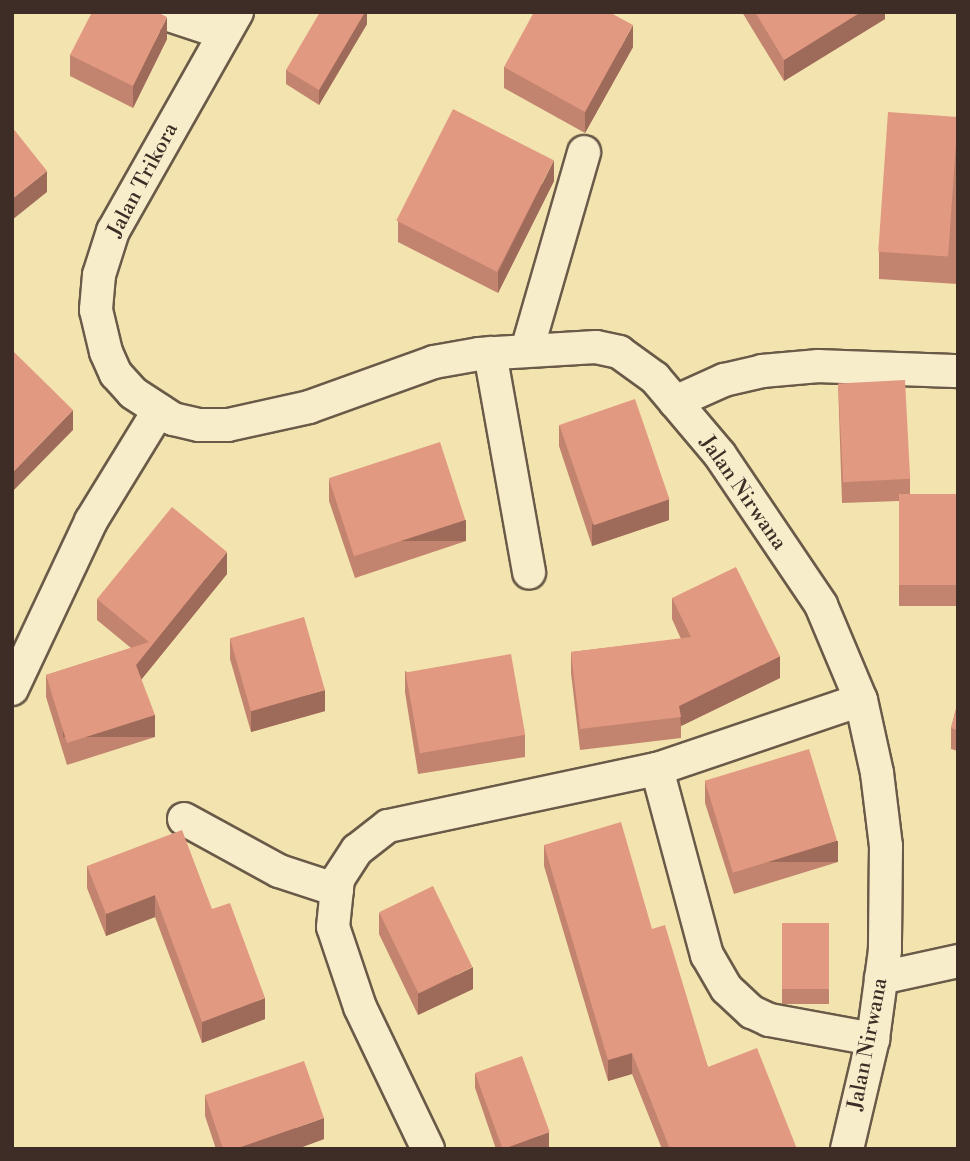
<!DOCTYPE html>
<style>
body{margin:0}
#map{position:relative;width:970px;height:1161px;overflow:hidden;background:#f2e3af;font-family:"Libre Bodoni",serif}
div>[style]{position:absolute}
.roads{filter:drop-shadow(2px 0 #6a5a48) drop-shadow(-2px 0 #6a5a48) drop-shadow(0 2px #6a5a48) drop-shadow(0 -2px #6a5a48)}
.minor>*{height:32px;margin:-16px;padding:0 16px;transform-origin:16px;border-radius:16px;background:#f7edcb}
.wall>*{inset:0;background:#c2846f;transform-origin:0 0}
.shaded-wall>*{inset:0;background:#9e6b5a;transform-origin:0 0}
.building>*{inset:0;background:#e29981;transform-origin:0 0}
span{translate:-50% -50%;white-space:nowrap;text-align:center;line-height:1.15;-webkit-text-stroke:6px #f7edcb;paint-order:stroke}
.street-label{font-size:21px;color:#3d2d26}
.frame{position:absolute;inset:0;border:14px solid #3d2d26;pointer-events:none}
</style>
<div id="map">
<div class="roads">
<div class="minor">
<div style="left:160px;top:12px;width:67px;rotate:18.2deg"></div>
<div style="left:237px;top:12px;width:252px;rotate:119.5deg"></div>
<div style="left:113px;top:231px;width:46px;rotate:107.7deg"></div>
<div style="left:99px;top:275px;width:35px;rotate:95deg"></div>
<div style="left:96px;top:310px;width:43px;rotate:76.6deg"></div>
<div style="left:106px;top:352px;width:24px;rotate:66deg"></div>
<div style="left:116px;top:374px;width:25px;rotate:48deg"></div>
<div style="left:133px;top:393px;width:48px;rotate:33deg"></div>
<div style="left:173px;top:419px;width:27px;rotate:13deg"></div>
<div style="left:199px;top:425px;width:29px"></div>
<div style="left:228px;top:425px;width:83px;rotate:-12.5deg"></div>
<div style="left:309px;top:407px;width:133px;rotate:-19.8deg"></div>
<div style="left:434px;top:362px;width:46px;rotate:-10.1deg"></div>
<div style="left:479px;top:354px;width:117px;rotate:-3.4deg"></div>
<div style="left:596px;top:347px;width:24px;rotate:12deg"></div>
<div style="left:619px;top:352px;width:44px;rotate:35.8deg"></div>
<div style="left:655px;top:378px;width:101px;rotate:49.8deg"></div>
<div style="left:720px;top:455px;width:181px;rotate:56deg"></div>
<div style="left:821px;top:605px;width:103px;rotate:67.2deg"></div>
<div style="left:861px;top:700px;width:75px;rotate:77.6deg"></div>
<div style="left:877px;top:773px;width:74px;rotate:83deg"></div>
<div style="left:886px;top:846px;width:104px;rotate:90.6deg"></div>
<div style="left:885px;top:950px;width:90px;rotate:97.7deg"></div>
<div style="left:873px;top:1039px;width:113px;rotate:103.3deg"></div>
<div style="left:527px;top:350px;width:206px;rotate:-73.9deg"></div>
<div style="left:490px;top:353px;width:223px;rotate:79.9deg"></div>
<div style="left:675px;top:402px;width:54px;rotate:-24.2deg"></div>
<div style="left:724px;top:380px;width:39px;rotate:-13deg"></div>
<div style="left:762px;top:371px;width:57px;rotate:-5deg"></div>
<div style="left:819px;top:366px;width:139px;rotate:2.1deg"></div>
<div style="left:12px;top:689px;width:186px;rotate:-64.8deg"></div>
<div style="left:91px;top:521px;width:130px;rotate:-58.5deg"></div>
<div style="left:657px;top:769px;width:193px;rotate:75deg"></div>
<div style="left:707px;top:955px;width:39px;rotate:60deg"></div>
<div style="left:727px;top:989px;width:34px;rotate:43deg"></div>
<div style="left:752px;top:1012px;width:19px;rotate:25deg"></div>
<div style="left:769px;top:1020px;width:106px;rotate:10.4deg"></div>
<div style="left:184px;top:819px;width:108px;rotate:28.7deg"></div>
<div style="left:279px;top:871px;width:61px;rotate:18.1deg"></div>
<div style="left:881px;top:978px;width:79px;rotate:-12.4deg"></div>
<div style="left:428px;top:1149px;width:157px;rotate:-115.6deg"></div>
<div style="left:360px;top:1007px;width:84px;rotate:-108.6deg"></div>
<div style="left:333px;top:927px;width:48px;rotate:-84.1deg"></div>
<div style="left:338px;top:879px;width:35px;rotate:-57deg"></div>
<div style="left:357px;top:850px;width:39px;rotate:-38deg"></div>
<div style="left:388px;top:826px;width:275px;rotate:-12deg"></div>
<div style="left:657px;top:769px;width:215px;rotate:-18.7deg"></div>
</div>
</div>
<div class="wall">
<div style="clip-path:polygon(367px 12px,367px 24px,319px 105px,286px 84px,286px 70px)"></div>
<div style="clip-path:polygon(742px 12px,885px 12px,885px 19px,784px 81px)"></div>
<div style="clip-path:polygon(167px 39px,133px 108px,70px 76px,70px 55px)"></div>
<div style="clip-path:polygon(633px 47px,585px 133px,504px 88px,504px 67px)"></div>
<div style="clip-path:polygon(958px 117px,958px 284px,879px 279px,879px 252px)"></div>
<div style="clip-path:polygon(554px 181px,498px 293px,398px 242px,398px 221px)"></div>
<div style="clip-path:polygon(838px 383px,910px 479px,910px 494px,958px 494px,958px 606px,899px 606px,899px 501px,842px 503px)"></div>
<div style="clip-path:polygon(559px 425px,669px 520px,592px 546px,559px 446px)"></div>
<div style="clip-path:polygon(329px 480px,466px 541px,355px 578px,329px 501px)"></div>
<div style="clip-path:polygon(227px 574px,141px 680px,155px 737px,67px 765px,46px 697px,46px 675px,131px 648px,97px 620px,97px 599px)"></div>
<div style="clip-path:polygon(672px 598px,780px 678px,681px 726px,681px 738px,580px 750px,571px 673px,571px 652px,681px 639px,672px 619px)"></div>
<div style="clip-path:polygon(230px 638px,325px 711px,251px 732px,230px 659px)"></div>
<div style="clip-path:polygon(405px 671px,525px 735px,525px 757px,418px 774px,405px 692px)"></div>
<div style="clip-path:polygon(958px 701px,958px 751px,951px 749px,951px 728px)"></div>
<div style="clip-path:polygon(705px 781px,838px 862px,734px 894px,705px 803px)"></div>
<div style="clip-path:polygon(544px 845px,652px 929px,708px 1067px,797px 1149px,662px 1149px,632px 1074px,608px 1081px,544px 866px)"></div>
<div style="clip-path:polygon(87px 866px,212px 909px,265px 1019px,202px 1043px,155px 917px,106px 936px,87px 888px)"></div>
<div style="clip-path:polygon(379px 913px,473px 989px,418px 1015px,379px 934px)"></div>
<div style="left:782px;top:923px;width:47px;height:81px"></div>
<div style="clip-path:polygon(475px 1073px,549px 1147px,544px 1149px,496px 1149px,475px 1088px)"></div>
<div style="clip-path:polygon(205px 1095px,324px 1139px,297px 1149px,216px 1149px,205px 1116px)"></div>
</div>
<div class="shaded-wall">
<div style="clip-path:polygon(365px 12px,367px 12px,367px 24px,319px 105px,319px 90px)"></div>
<div style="clip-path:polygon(861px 12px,885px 12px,885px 19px,784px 81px,784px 60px)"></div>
<div style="clip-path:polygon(167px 17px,167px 39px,133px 108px,133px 86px)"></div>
<div style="clip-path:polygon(633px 25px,633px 47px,585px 133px,585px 112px)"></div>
<div style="clip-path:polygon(554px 160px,554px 181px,498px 293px,498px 272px)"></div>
<div style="clip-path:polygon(47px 171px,47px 192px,12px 220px,12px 199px)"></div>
<div style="clip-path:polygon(73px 410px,73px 430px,12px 492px,12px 473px)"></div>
<div style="clip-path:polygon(669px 499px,669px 520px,592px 546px,592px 524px)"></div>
<div style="left:466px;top:520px;width:21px;height:117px;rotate:90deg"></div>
<div style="clip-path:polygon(227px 552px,227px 574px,136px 686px,136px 665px)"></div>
<div style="clip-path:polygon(780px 656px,780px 678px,681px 726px,679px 706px)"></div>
<div style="clip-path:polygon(325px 690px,325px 711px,251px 732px,251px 710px)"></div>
<div style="left:155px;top:715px;width:22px;height:92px;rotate:90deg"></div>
<div style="left:838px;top:841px;width:21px;height:109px;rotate:90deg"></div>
<div style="clip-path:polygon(155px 895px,155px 917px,106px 936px,106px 914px)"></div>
<div style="clip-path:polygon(473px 967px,473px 989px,418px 1015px,418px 994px)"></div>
<div style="clip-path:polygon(265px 998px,265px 1019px,202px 1043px,202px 1022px)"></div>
<div style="clip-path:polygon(632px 1053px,632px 1074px,608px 1081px,608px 1060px)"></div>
<div style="clip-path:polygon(324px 1118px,324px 1139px,297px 1149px,235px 1149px)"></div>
<div style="clip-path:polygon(549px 1132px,549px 1147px,544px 1149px,503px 1149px)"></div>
</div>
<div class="building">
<div style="clip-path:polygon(92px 12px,157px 12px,167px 17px,133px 86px,70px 55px)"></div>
<div style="clip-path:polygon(320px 12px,365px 12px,319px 90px,286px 70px)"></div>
<div style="clip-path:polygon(534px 12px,609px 12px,633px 25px,585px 112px,504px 67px)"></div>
<div style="clip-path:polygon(755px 12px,861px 12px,784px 60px)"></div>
<div style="left:453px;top:109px;width:113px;height:125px;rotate:27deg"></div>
<div style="left:888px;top:112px;width:70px;height:140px;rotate:4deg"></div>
<div style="clip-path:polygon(12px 127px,47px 171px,12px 199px)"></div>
<div style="clip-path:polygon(12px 350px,73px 410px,12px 473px)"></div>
<div style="left:905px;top:380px;width:99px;height:67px;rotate:87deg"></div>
<div style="left:635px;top:399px;width:106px;height:80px;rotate:71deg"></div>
<div style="left:440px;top:442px;width:82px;height:117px;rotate:72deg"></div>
<div style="left:899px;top:494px;width:59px;height:91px"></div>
<div style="clip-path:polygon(172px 507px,227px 552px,136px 665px,155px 715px,67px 743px,46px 675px,149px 642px,97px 599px)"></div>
<div style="clip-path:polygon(736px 567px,780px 656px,679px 706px,681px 717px,580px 729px,571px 652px,691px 637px,672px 598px)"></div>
<div style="left:304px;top:617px;width:76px;height:77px;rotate:74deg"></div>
<div style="left:511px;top:654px;width:82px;height:107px;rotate:80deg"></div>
<div style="clip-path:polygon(958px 701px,958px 730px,951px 728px)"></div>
<div style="left:809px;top:749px;width:96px;height:109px;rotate:73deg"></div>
<div style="clip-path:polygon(621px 822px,652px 929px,665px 925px,708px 1067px,757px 1048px,797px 1149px,670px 1149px,632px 1053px,608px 1060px,544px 845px)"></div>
<div style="clip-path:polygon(182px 830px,212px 909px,230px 903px,265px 998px,202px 1022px,155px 895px,106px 914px,87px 866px)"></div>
<div style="left:433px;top:886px;width:90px;height:60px;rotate:64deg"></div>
<div style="left:782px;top:923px;width:47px;height:66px"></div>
<div style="left:522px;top:1056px;width:81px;height:50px;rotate:70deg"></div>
<div style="clip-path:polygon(304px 1061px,324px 1118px,235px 1149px,223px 1149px,205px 1095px)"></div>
</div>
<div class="street-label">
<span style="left:143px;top:180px;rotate:-62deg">Jalan Trikora</span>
<span style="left:743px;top:493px;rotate:55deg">Jalan Nirwana</span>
<span style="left:868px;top:1044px;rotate:-79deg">Jalan Nirwana</span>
</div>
<div class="frame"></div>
</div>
